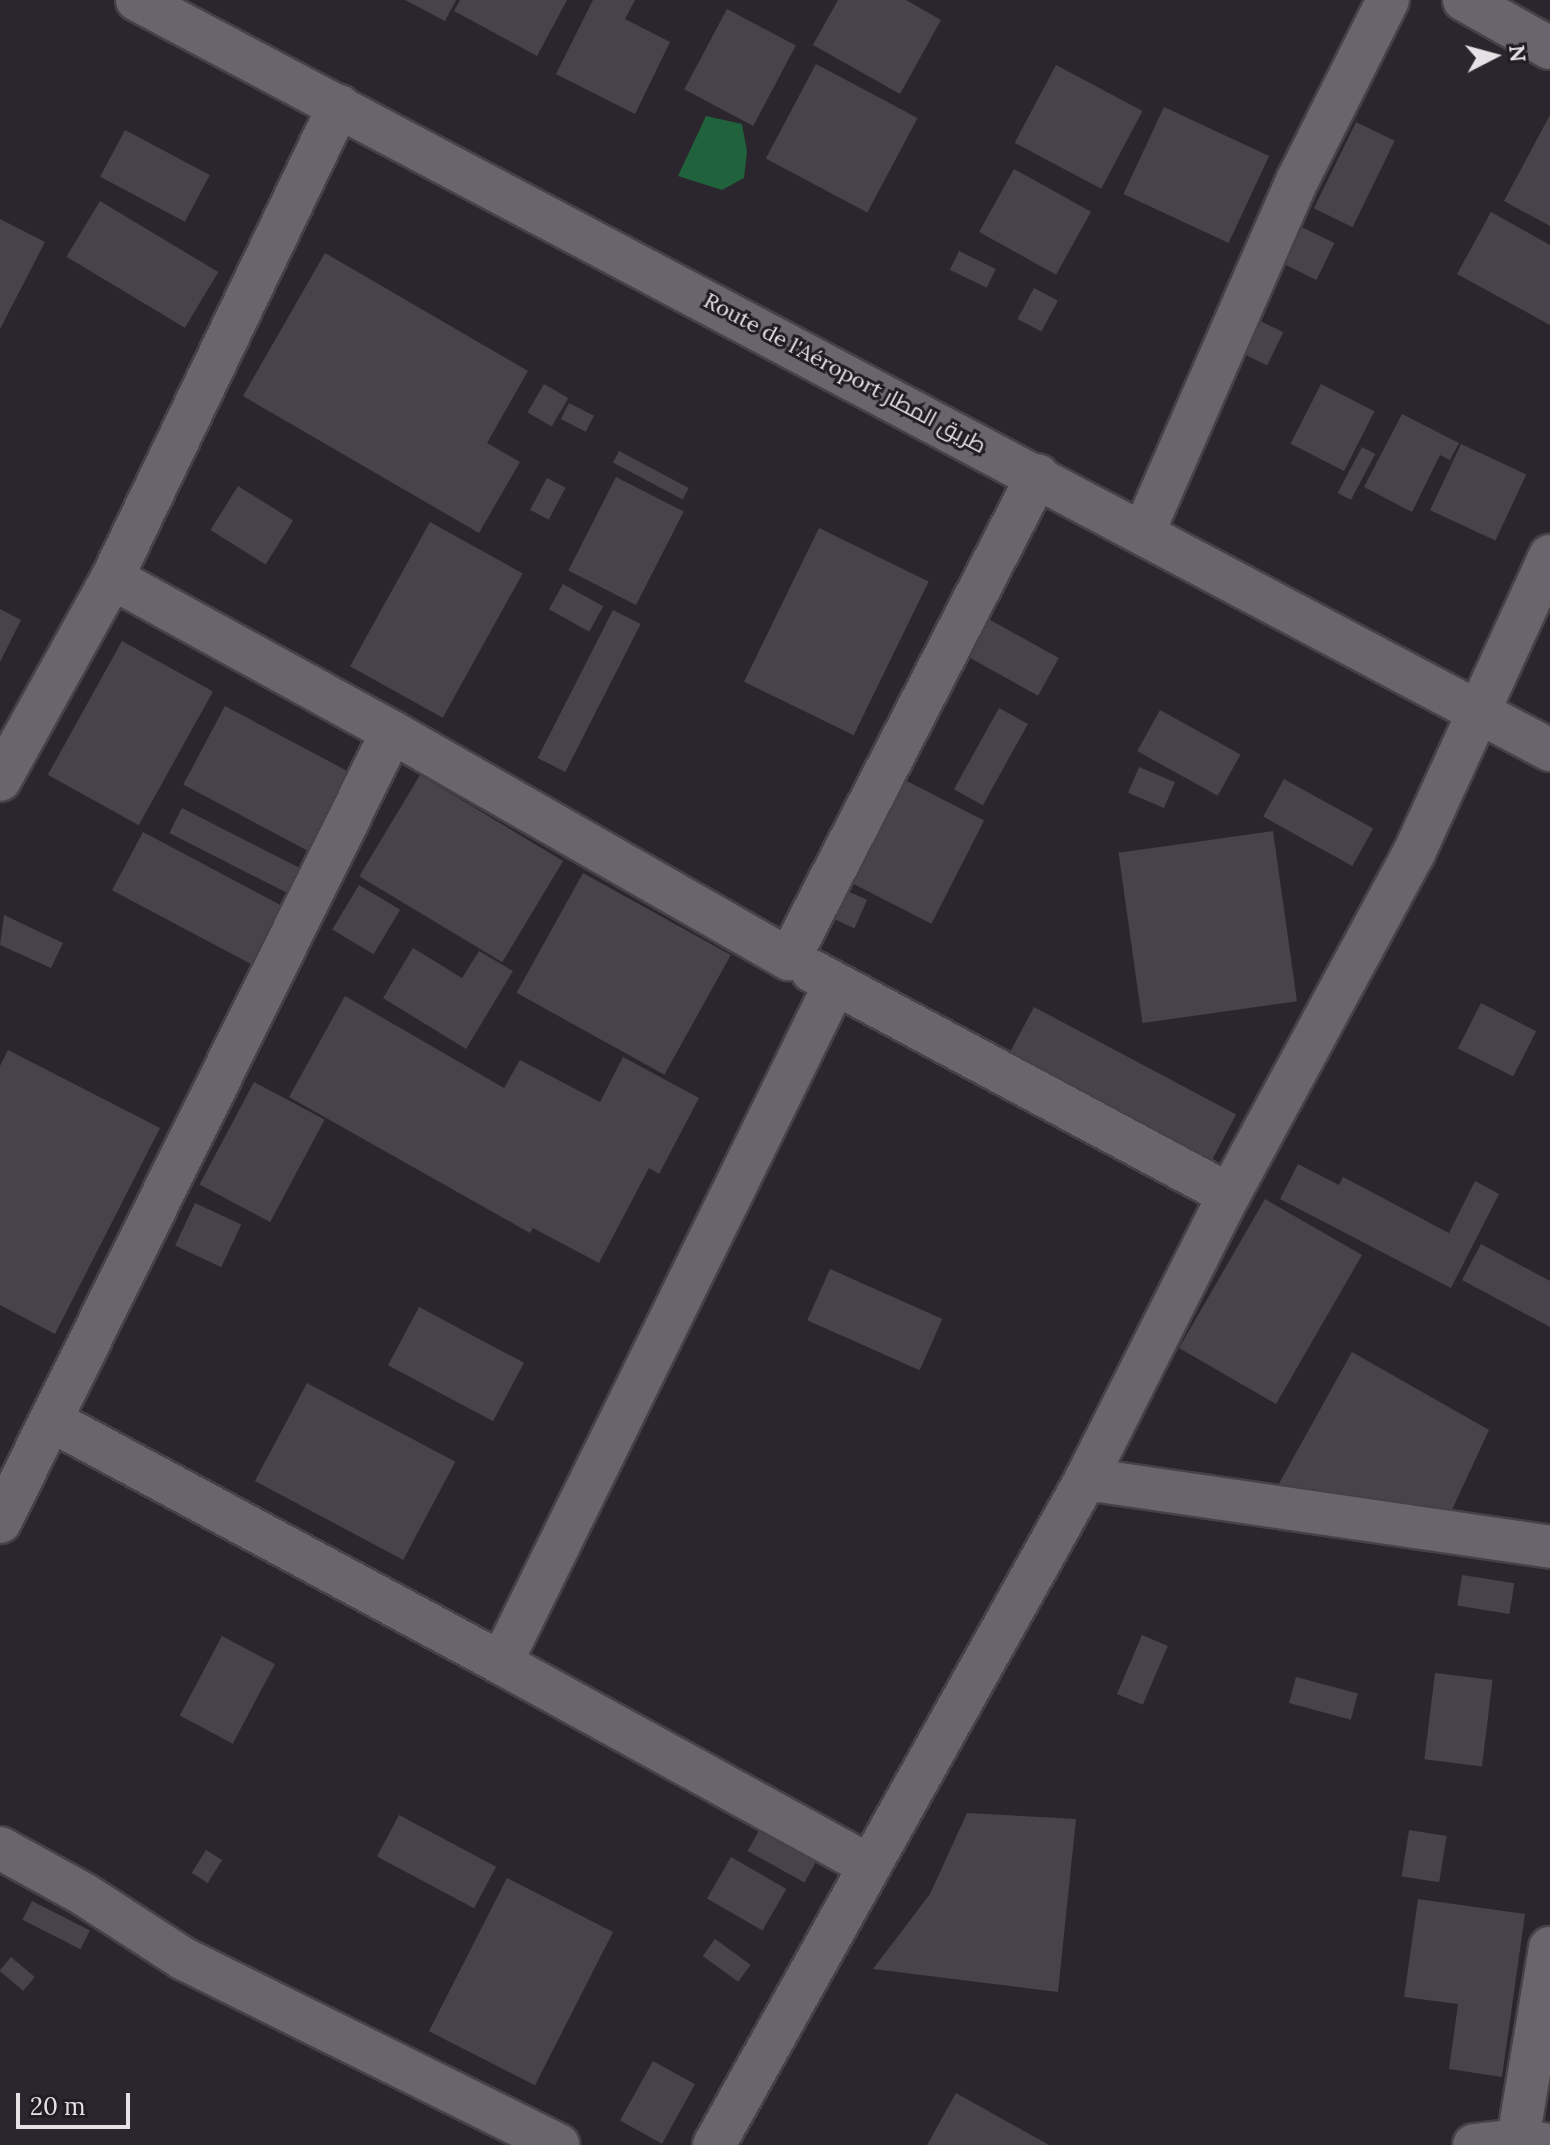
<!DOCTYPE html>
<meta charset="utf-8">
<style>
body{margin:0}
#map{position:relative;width:1550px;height:2145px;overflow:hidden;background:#2b262d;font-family:Lora,Cairo,serif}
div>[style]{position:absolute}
.forest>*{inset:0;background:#1f623c}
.building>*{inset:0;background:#48434a;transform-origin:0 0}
.roads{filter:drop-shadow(2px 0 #454247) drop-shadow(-2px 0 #454247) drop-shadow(0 2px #454247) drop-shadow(0 -2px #454247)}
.minor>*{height:42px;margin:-21px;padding:0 21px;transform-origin:21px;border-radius:21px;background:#6a656c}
span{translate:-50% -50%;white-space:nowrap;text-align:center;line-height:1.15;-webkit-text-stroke:6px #211d23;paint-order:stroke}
.street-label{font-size:22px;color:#e5e2e6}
.north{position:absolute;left:1454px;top:16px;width:80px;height:80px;-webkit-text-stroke:6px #211d23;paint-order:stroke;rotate:84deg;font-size:22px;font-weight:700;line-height:32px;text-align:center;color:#e5e2e6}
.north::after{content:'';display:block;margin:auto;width:28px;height:36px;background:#e5e2e6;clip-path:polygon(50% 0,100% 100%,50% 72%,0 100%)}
.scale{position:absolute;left:16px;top:2093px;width:114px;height:36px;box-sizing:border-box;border:4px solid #e5e2e6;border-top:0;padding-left:10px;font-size:24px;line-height:28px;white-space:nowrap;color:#e5e2e6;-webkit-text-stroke:6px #211d23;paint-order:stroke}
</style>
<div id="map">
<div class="forest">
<div style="clip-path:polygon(706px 116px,742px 124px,747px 152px,744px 178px,722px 190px,678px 176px)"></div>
</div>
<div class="building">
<div style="clip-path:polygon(405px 0,456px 0,445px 21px)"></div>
<div style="clip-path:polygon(460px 0,567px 0,537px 56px,454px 11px)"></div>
<div style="clip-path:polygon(593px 0,635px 0,625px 19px,670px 42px,635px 114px,556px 74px)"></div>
<div style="clip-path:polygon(838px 0,906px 0,941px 20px,900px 94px,813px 45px)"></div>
<div style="left:727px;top:9px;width:78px;height:91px;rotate:28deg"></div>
<div style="left:816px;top:64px;width:115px;height:107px;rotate:28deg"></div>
<div style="left:1056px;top:65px;width:98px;height:88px;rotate:28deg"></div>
<div style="left:1164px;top:107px;width:116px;height:96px;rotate:25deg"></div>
<div style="clip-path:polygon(1550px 115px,1550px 226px,1504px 201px)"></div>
<div style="left:1356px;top:122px;width:43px;height:96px;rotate:26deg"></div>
<div style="left:125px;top:130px;width:96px;height:53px;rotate:28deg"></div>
<div style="left:1014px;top:169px;width:88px;height:72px;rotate:29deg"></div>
<div style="left:100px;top:201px;width:138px;height:65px;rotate:31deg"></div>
<div style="clip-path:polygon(1491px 212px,1550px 245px,1550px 325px,1457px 274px)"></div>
<div style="clip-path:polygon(0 219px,45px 242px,0 329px)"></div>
<div style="left:1285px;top:219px;width:55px;height:41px;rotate:26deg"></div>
<div style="left:959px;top:251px;width:41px;height:21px;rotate:26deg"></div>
<div style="clip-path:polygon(325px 253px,528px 371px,487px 443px,520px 462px,479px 533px,243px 396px)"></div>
<div style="left:1034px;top:288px;width:27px;height:35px;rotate:28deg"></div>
<div style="left:1242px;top:312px;width:46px;height:37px;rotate:26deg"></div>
<div style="left:544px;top:384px;width:28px;height:33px;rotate:30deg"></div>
<div style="left:1321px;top:384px;width:60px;height:67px;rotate:27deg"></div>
<div style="left:569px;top:403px;width:28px;height:18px;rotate:27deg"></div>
<div style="clip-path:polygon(1402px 414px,1459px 443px,1450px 460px,1440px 455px,1412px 512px,1364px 487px)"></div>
<div style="left:1461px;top:444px;width:72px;height:73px;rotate:25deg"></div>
<div style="left:1362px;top:447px;width:15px;height:52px;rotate:28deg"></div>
<div style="left:619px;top:451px;width:79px;height:13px;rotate:28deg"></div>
<div style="left:616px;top:477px;width:76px;height:105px;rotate:27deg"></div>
<div style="left:547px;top:478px;width:21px;height:36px;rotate:28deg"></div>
<div style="left:238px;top:486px;width:65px;height:52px;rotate:32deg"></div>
<div style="left:430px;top:522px;width:106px;height:165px;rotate:29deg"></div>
<div style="left:819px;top:528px;width:122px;height:171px;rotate:26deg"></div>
<div style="left:563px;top:584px;width:46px;height:29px;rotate:29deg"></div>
<div style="clip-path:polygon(0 609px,21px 620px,0 662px)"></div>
<div style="left:613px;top:610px;width:31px;height:166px;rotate:27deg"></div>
<div style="left:974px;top:611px;width:97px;height:43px;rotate:29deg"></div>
<div style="left:122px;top:641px;width:104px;height:153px;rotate:29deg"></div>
<div style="left:225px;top:706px;width:154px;height:89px;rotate:28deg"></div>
<div style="left:999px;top:708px;width:33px;height:93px;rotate:29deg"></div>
<div style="left:1160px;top:710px;width:92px;height:47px;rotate:29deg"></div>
<div style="left:1139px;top:767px;width:39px;height:28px;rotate:23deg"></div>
<div style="left:420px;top:775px;width:167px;height:118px;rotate:31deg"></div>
<div style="left:895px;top:775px;width:100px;height:116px;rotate:27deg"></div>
<div style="left:1284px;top:779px;width:102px;height:43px;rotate:29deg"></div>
<div style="left:182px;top:808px;width:144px;height:28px;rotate:27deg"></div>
<div style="left:1273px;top:831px;width:172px;height:156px;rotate:82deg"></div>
<div style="left:143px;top:832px;width:169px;height:66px;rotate:28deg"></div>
<div style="left:583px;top:873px;width:169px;height:137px;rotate:29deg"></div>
<div style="left:359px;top:885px;width:48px;height:52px;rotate:31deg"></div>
<div style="left:836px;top:886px;width:34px;height:31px;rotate:24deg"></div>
<div style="clip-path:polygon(4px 915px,63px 943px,51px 968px,0 945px)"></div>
<div style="clip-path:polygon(413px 948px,462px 978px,479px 951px,513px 971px,466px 1049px,383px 998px)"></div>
<div style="clip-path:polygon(345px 996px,504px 1088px,520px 1060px,600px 1102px,623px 1057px,699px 1098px,659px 1174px,649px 1168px,599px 1263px,533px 1228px,530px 1233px,289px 1097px)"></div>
<div style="left:1481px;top:1003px;width:62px;height:51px;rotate:27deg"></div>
<div style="left:1034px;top:1007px;width:229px;height:60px;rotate:28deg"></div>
<div style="clip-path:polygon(8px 1050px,160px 1128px,55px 1334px,0 1305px,0 1066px)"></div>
<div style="left:254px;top:1082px;width:80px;height:116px;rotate:28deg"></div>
<div style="clip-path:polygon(1298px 1164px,1339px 1185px,1343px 1177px,1449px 1233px,1475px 1181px,1499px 1194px,1451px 1288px,1280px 1199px)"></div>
<div style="left:1265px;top:1199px;width:112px;height:172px;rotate:30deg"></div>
<div style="left:195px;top:1203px;width:51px;height:47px;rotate:25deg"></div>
<div style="clip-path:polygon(1481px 1244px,1550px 1281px,1550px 1327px,1462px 1280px)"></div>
<div style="left:830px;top:1269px;width:123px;height:56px;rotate:24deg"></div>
<div style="left:419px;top:1307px;width:119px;height:66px;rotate:28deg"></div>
<div style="clip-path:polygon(1352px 1352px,1489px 1430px,1450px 1514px,1276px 1489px)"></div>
<div style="left:307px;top:1383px;width:168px;height:111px;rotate:28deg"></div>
<div style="left:1462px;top:1575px;width:53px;height:31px;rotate:9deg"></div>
<div style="left:1142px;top:1635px;width:28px;height:64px;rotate:23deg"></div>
<div style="left:222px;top:1636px;width:60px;height:90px;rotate:28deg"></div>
<div style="left:1435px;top:1673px;width:58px;height:87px;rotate:7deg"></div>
<div style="left:1296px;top:1677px;width:64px;height:27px;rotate:15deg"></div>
<div style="clip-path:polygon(967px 1813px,1076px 1819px,1058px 1992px,873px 1969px,930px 1894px)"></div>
<div style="left:399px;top:1815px;width:110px;height:47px;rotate:28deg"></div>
<div style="left:767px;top:1816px;width:65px;height:40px;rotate:29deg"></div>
<div style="left:1409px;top:1830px;width:38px;height:47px;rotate:9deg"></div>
<div style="left:206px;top:1850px;width:19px;height:27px;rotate:32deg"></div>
<div style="left:731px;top:1857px;width:64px;height:48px;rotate:30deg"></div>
<div style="left:507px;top:1878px;width:119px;height:172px;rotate:27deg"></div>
<div style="clip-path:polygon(1418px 1899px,1525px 1914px,1502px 2077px,1449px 2069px,1458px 2004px,1404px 1997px)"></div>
<div style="left:32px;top:1901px;width:65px;height:21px;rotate:27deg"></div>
<div style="left:715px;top:1939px;width:44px;height:21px;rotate:36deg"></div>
<div style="left:11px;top:1957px;width:31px;height:18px;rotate:40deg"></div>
<div style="left:653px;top:2061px;width:48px;height:68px;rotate:29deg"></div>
<div style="clip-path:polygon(956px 2093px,1049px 2145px,927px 2145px)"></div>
</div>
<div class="roads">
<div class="minor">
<div style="left:137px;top:0;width:1600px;rotate:27.96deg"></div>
<div style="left:1464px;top:0;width:98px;rotate:29.2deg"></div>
<div style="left:1144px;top:531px;width:384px;rotate:-66.4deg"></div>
<div style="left:1298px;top:179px;width:200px;rotate:-63.3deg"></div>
<div style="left:112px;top:578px;width:320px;rotate:28.8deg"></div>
<div style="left:392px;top:732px;width:457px;rotate:29.8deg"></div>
<div style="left:789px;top:959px;width:544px;rotate:-62.78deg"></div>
<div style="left:0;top:780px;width:231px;rotate:-61deg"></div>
<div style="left:112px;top:578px;width:524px;rotate:-64.32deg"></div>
<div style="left:812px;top:971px;width:473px;rotate:28.2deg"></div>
<div style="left:52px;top:1421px;width:510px;rotate:28.32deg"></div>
<div style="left:501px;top:1663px;width:419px;rotate:28.8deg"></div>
<div style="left:1086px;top:1479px;width:469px;rotate:8.3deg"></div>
<div style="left:0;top:1522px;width:882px;rotate:-63.61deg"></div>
<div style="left:501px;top:1663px;width:757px;rotate:-63.81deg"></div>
<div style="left:0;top:1848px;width:97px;rotate:28.9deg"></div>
<div style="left:85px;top:1895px;width:118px;rotate:32.9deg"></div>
<div style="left:184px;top:1959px;width:418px;rotate:26.4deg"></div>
<div style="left:714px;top:2145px;width:763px;rotate:-60.81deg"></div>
<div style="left:1086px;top:1479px;width:318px;rotate:-63.3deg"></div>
<div style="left:1229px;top:1195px;width:389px;rotate:-61.6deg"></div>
<div style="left:1414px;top:853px;width:327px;rotate:-65.4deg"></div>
<div style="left:1474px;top:2145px;width:44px;rotate:-6.5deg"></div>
<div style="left:1518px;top:2140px;width:32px;rotate:9deg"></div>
<div style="left:1517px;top:2145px;width:200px;rotate:-80.5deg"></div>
</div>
</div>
<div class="street-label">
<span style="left:845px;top:373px;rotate:28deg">Route de l'Aéroport طريق المطار</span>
</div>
<div class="north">N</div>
<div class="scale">20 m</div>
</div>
